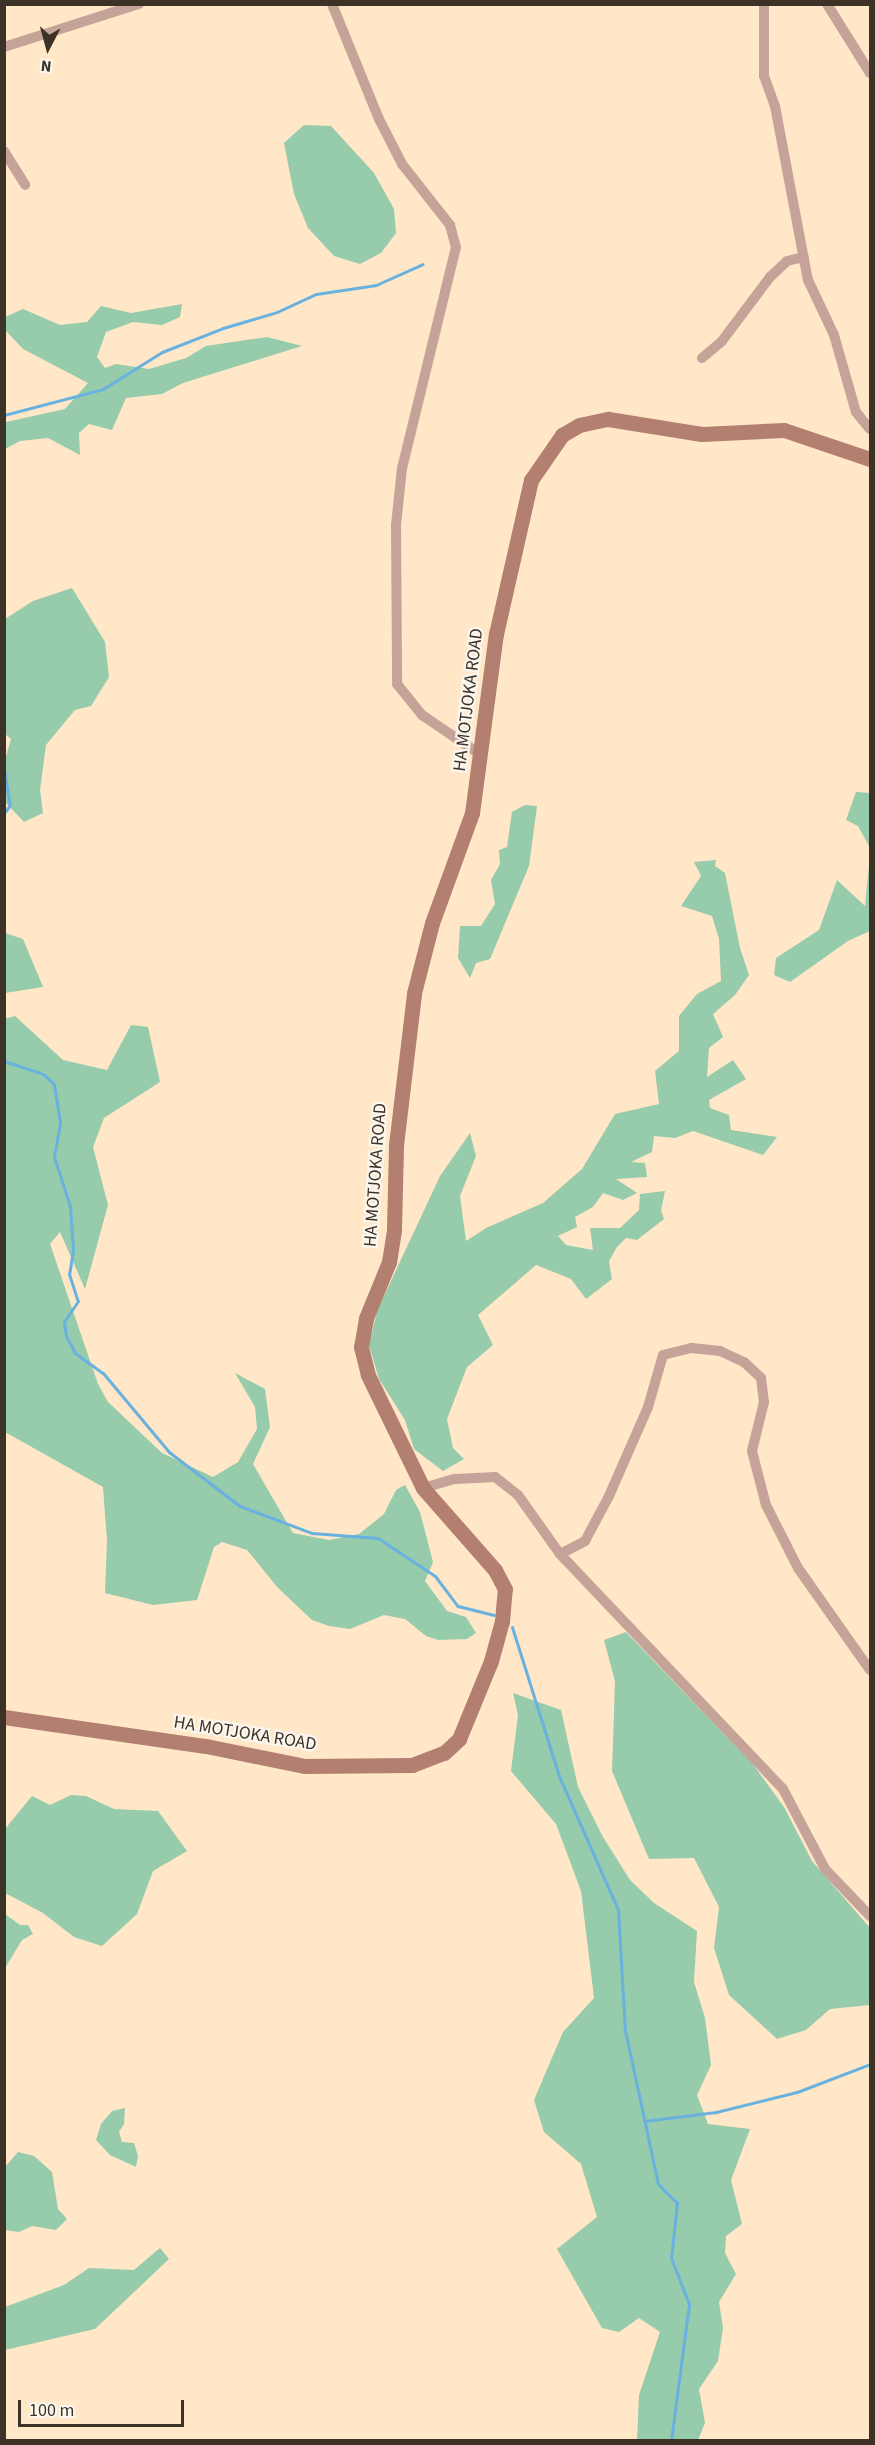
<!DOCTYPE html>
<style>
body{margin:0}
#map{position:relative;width:875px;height:2445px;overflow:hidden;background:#ffe7c7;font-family:"Source Sans 3",sans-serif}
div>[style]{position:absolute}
.green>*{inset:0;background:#96cbab}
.stream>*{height:3px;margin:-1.5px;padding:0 1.5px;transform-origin:1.5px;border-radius:1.5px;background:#69b2df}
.street>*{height:10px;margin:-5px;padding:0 5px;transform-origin:5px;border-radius:5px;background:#c6a399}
.secondary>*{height:15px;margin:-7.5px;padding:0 7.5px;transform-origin:7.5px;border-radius:7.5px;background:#b27f71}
span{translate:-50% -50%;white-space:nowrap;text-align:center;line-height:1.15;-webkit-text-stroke:4.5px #fcf7f1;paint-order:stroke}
.street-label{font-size:18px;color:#3c3326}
.frame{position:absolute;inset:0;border:6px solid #3c3326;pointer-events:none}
.north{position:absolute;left:18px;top:18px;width:60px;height:60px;-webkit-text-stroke:4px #fcf7f1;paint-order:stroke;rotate:186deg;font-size:16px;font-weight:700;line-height:24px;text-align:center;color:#3c3326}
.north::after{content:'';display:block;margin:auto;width:21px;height:27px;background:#3c3326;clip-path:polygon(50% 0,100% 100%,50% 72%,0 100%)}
.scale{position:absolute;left:18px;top:2400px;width:166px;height:27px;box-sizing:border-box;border:3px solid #3c3326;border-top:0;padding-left:8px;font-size:18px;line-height:21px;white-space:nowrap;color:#3c3326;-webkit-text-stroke:4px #fcf7f1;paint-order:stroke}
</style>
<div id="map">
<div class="green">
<div style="clip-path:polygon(304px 125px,331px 126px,374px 173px,394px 209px,396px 233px,381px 253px,360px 264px,334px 256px,308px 228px,294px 194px,284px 143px)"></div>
<div style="clip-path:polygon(182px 304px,180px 317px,162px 325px,133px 322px,106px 332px,97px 357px,105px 368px,116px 364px,149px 369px,186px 358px,206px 346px,267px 337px,302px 346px,183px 383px,162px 394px,126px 398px,112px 430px,89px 424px,79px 433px,80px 455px,48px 438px,20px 441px,5px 449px,6px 422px,65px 409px,88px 383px,23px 349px,5px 330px,5px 317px,23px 309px,60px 325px,87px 322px,101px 306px,131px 313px)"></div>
<div style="clip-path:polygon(72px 588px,105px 642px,109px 677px,91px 706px,75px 710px,46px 745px,40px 790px,43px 813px,24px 822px,5px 802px,5px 760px,11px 739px,5px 734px,5px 619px,33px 601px)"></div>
<div style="clip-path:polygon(856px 792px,870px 793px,870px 848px,858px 826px,846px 820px)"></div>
<div style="clip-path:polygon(525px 805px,537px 806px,529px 866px,490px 959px,476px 963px,470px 978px,458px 958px,460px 926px,481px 926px,495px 904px,491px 880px,500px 864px,499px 850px,507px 847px,512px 812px)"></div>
<div style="clip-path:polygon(870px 855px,870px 931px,848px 941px,790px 982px,774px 975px,776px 958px,819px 930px,837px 880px,865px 906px)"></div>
<div style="clip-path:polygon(716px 860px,715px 866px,725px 873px,740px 948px,749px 975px,735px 995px,713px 1014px,723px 1037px,709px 1048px,707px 1077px,733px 1060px,746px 1079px,709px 1100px,710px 1108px,729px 1115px,731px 1130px,777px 1137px,763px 1155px,693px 1131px,675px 1138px,654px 1136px,652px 1152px,631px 1162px,645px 1163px,647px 1177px,616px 1179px,637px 1193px,623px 1200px,603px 1193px,593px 1207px,575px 1217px,577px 1227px,558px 1236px,566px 1245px,593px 1250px,590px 1228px,620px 1228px,639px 1210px,640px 1194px,665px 1191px,661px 1210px,664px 1219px,637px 1240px,626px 1238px,617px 1247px,609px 1261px,612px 1279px,586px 1299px,571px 1279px,536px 1265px,478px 1315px,493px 1345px,467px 1367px,447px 1419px,453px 1448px,464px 1459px,443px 1471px,414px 1449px,405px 1420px,379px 1379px,369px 1345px,377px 1311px,440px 1176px,470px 1133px,476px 1156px,460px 1196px,466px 1241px,486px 1228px,543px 1203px,582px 1169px,615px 1114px,659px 1104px,655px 1071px,679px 1051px,679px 1016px,697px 994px,721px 981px,719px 939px,712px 916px,681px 906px,701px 876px,694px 862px)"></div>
<div style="clip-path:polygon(5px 933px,23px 939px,43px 987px,5px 993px)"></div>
<div style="clip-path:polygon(15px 1016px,63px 1060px,107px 1070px,131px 1025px,148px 1027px,160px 1082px,104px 1118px,93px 1147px,108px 1205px,85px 1289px,60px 1232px,50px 1244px,98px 1384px,108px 1402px,162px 1453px,213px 1477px,238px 1462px,257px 1429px,255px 1407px,235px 1373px,265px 1389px,270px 1427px,253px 1464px,293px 1533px,329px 1540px,359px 1534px,384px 1514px,396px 1490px,405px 1485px,420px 1512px,433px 1562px,425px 1581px,447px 1611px,466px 1617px,476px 1633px,467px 1639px,438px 1640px,426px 1636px,405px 1619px,384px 1615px,350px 1629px,329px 1626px,312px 1620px,278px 1588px,247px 1550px,222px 1542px,214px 1547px,197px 1600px,153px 1605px,105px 1593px,107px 1541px,103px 1487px,5px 1432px,4px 1019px)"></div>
<div style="clip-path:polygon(626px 1632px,752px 1763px,784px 1807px,812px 1861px,870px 1928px,870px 2005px,830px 2009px,806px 2030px,777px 2039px,729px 1995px,714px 1948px,719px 1907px,694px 1858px,649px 1859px,612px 1771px,615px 1681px,604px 1640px)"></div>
<div style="clip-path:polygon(513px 1693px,561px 1710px,578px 1787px,603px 1837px,630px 1880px,654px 1903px,697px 1931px,694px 1982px,705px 2018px,711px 2065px,697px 2095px,708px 2124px,750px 2129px,731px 2180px,742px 2224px,726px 2236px,725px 2253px,736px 2274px,719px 2302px,723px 2328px,718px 2361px,699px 2389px,705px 2423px,698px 2440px,637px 2440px,639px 2395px,660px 2332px,639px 2318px,619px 2332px,602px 2328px,557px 2249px,597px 2217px,581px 2164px,544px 2132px,534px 2100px,563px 2032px,594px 1998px,581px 1891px,556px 1824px,511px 1771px,518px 1715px)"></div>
<div style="clip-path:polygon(71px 1795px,86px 1796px,114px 1809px,158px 1811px,187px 1851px,153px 1871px,137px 1914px,102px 1946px,74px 1937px,43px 1913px,5px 1893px,5px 1829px,32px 1796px,50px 1805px)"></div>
<div style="clip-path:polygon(5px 1914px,20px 1925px,28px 1925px,33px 1934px,22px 1940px,5px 1968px)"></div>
<div style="clip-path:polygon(125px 2108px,124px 2124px,119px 2132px,122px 2142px,134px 2143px,138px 2156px,136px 2167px,110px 2155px,96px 2140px,101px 2124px,112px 2111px)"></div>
<div style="clip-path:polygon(18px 2152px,34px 2156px,52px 2172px,58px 2209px,67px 2219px,56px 2230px,32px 2226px,19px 2232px,5px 2230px,5px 2167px)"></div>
<div style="clip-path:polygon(160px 2248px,169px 2259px,95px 2329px,5px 2350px,5px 2307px,64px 2285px,89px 2268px,134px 2270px)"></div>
</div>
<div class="stream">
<div style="left:4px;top:415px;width:102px;rotate:-14.7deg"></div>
<div style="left:103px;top:389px;width:70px;rotate:-32.1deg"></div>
<div style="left:162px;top:352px;width:66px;rotate:-21.5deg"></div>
<div style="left:223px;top:328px;width:56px;rotate:-16.5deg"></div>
<div style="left:277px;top:312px;width:43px;rotate:-24.8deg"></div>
<div style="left:316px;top:294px;width:61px;rotate:-8.5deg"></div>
<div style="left:376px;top:285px;width:51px;rotate:-24.1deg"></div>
<div style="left:4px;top:769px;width:36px;rotate:81deg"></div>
<div style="left:10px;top:805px;width:10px;rotate:127deg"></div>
<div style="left:4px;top:1061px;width:41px;rotate:18.4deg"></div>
<div style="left:43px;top:1074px;width:15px;rotate:42deg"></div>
<div style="left:54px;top:1084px;width:39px;rotate:81deg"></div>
<div style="left:60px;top:1123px;width:35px;rotate:100deg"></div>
<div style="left:54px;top:1157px;width:52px;rotate:71.9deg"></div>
<div style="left:70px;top:1206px;width:44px;rotate:86.1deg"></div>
<div style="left:73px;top:1250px;width:24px;rotate:99deg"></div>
<div style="left:69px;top:1274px;width:28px;rotate:72deg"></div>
<div style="left:78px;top:1301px;width:25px;rotate:124deg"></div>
<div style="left:64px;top:1322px;width:14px;rotate:82deg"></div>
<div style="left:66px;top:1336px;width:19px;rotate:62deg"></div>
<div style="left:75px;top:1353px;width:34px;rotate:36deg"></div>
<div style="left:103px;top:1373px;width:103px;rotate:50.1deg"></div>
<div style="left:169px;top:1452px;width:89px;rotate:37.3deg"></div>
<div style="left:240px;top:1506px;width:77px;rotate:20.6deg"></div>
<div style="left:312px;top:1533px;width:66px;rotate:4.3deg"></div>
<div style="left:378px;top:1538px;width:69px;rotate:33.7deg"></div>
<div style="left:435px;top:1576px;width:38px;rotate:53deg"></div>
<div style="left:458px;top:1606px;width:37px;rotate:14deg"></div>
<div style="left:512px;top:1627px;width:156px;rotate:72.5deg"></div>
<div style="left:559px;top:1776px;width:146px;rotate:66.2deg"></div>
<div style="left:618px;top:1910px;width:120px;rotate:86.7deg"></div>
<div style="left:625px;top:2030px;width:157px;rotate:77.9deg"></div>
<div style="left:658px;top:2184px;width:27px;rotate:45deg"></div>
<div style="left:677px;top:2203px;width:55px;rotate:96.2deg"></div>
<div style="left:671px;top:2258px;width:49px;rotate:68.6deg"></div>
<div style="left:689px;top:2304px;width:137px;rotate:97.5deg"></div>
<div style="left:644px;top:2121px;width:73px;rotate:-7.1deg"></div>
<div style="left:716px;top:2112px;width:83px;rotate:-13.9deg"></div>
<div style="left:797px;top:2092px;width:78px;rotate:-21deg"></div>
</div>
<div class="street">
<div style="left:332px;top:4px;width:124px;rotate:67.8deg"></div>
<div style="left:379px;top:119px;width:51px;rotate:62.9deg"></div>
<div style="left:402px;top:164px;width:78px;rotate:51.8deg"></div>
<div style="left:450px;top:225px;width:23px;rotate:75deg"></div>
<div style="left:456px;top:247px;width:228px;rotate:103.7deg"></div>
<div style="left:402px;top:468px;width:57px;rotate:96deg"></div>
<div style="left:396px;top:525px;width:159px;rotate:89.6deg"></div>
<div style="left:397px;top:684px;width:40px;rotate:51deg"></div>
<div style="left:422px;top:715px;width:71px;rotate:34.1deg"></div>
<div style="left:764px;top:4px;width:72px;rotate:90deg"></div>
<div style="left:764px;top:76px;width:32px;rotate:70deg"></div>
<div style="left:775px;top:106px;width:177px;rotate:79.3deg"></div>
<div style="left:808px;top:280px;width:61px;rotate:64.7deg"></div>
<div style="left:834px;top:335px;width:80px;rotate:74.1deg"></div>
<div style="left:856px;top:412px;width:22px;rotate:51deg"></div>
<div style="left:827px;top:4px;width:81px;rotate:58.1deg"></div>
<div style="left:4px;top:47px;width:142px;rotate:-17.7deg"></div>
<div style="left:4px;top:151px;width:40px;rotate:58deg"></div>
<div style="left:702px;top:358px;width:26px;rotate:-40deg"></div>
<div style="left:722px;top:341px;width:80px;rotate:-53.1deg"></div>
<div style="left:770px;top:277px;width:23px;rotate:-43deg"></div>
<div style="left:787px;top:261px;width:17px;rotate:-13deg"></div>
<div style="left:423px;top:1488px;width:33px;rotate:-16deg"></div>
<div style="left:455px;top:1479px;width:40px;rotate:-2.9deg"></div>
<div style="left:495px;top:1477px;width:29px;rotate:38deg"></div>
<div style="left:518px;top:1495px;width:72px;rotate:54.6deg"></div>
<div style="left:560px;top:1554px;width:324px;rotate:46.5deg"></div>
<div style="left:783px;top:1789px;width:90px;rotate:62.3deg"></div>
<div style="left:825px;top:1869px;width:65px;rotate:46.2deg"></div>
<div style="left:560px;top:1554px;width:28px;rotate:-27deg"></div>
<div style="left:585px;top:1541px;width:51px;rotate:-61.9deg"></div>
<div style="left:609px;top:1496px;width:97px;rotate:-66.3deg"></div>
<div style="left:648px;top:1407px;width:54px;rotate:-73.9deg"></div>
<div style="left:663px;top:1355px;width:30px;rotate:-14deg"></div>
<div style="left:692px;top:1348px;width:28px;rotate:6deg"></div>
<div style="left:720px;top:1351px;width:26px;rotate:25deg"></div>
<div style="left:744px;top:1362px;width:23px;rotate:43deg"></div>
<div style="left:761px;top:1378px;width:24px;rotate:83deg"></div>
<div style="left:764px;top:1402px;width:50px;rotate:103.8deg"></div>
<div style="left:752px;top:1451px;width:56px;rotate:75.5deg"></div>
<div style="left:766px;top:1505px;width:71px;rotate:63.1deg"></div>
<div style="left:798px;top:1568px;width:125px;rotate:54.8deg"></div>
</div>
<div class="secondary">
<div style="left:4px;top:1717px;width:204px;rotate:8.2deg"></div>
<div style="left:206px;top:1746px;width:100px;rotate:11.5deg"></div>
<div style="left:304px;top:1766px;width:108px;rotate:-0.5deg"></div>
<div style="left:412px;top:1765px;width:34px;rotate:-21deg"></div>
<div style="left:444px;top:1753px;width:21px;rotate:-43deg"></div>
<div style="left:459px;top:1739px;width:84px;rotate:-67.7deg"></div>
<div style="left:491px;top:1661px;width:41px;rotate:-74.6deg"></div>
<div style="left:502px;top:1621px;width:32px;rotate:-85deg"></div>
<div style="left:505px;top:1589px;width:21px;rotate:-118deg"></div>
<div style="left:495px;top:1570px;width:109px;rotate:-131.3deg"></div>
<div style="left:423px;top:1488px;width:126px;rotate:-116deg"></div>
<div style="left:368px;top:1375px;width:29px;rotate:-104deg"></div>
<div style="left:361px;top:1347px;width:29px;rotate:-80deg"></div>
<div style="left:366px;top:1318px;width:61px;rotate:-67.7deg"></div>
<div style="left:389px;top:1262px;width:33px;rotate:-81deg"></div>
<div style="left:394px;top:1229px;width:84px;rotate:-88.6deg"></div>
<div style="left:396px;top:1145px;width:153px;rotate:-83.2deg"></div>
<div style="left:414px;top:993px;width:72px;rotate:-75.6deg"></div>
<div style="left:432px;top:923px;width:117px;rotate:-70deg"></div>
<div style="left:472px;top:813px;width:181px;rotate:-82.4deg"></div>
<div style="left:496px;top:634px;width:158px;rotate:-77.2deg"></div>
<div style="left:531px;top:480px;width:55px;rotate:-55.4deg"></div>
<div style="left:562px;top:435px;width:20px;rotate:-30deg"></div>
<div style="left:579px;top:425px;width:30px;rotate:-12deg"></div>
<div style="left:608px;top:419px;width:95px;rotate:9.1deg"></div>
<div style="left:702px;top:434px;width:82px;rotate:-2.8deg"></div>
<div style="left:784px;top:430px;width:91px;rotate:18.6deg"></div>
</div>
<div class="street-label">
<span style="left:469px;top:700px;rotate:-83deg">HA MOTJOKA ROAD</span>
<span style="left:376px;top:1175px;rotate:-86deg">HA MOTJOKA ROAD</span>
<span style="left:245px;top:1734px;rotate:9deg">HA MOTJOKA ROAD</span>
</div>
<div class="frame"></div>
<div class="north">N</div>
<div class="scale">100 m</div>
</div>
